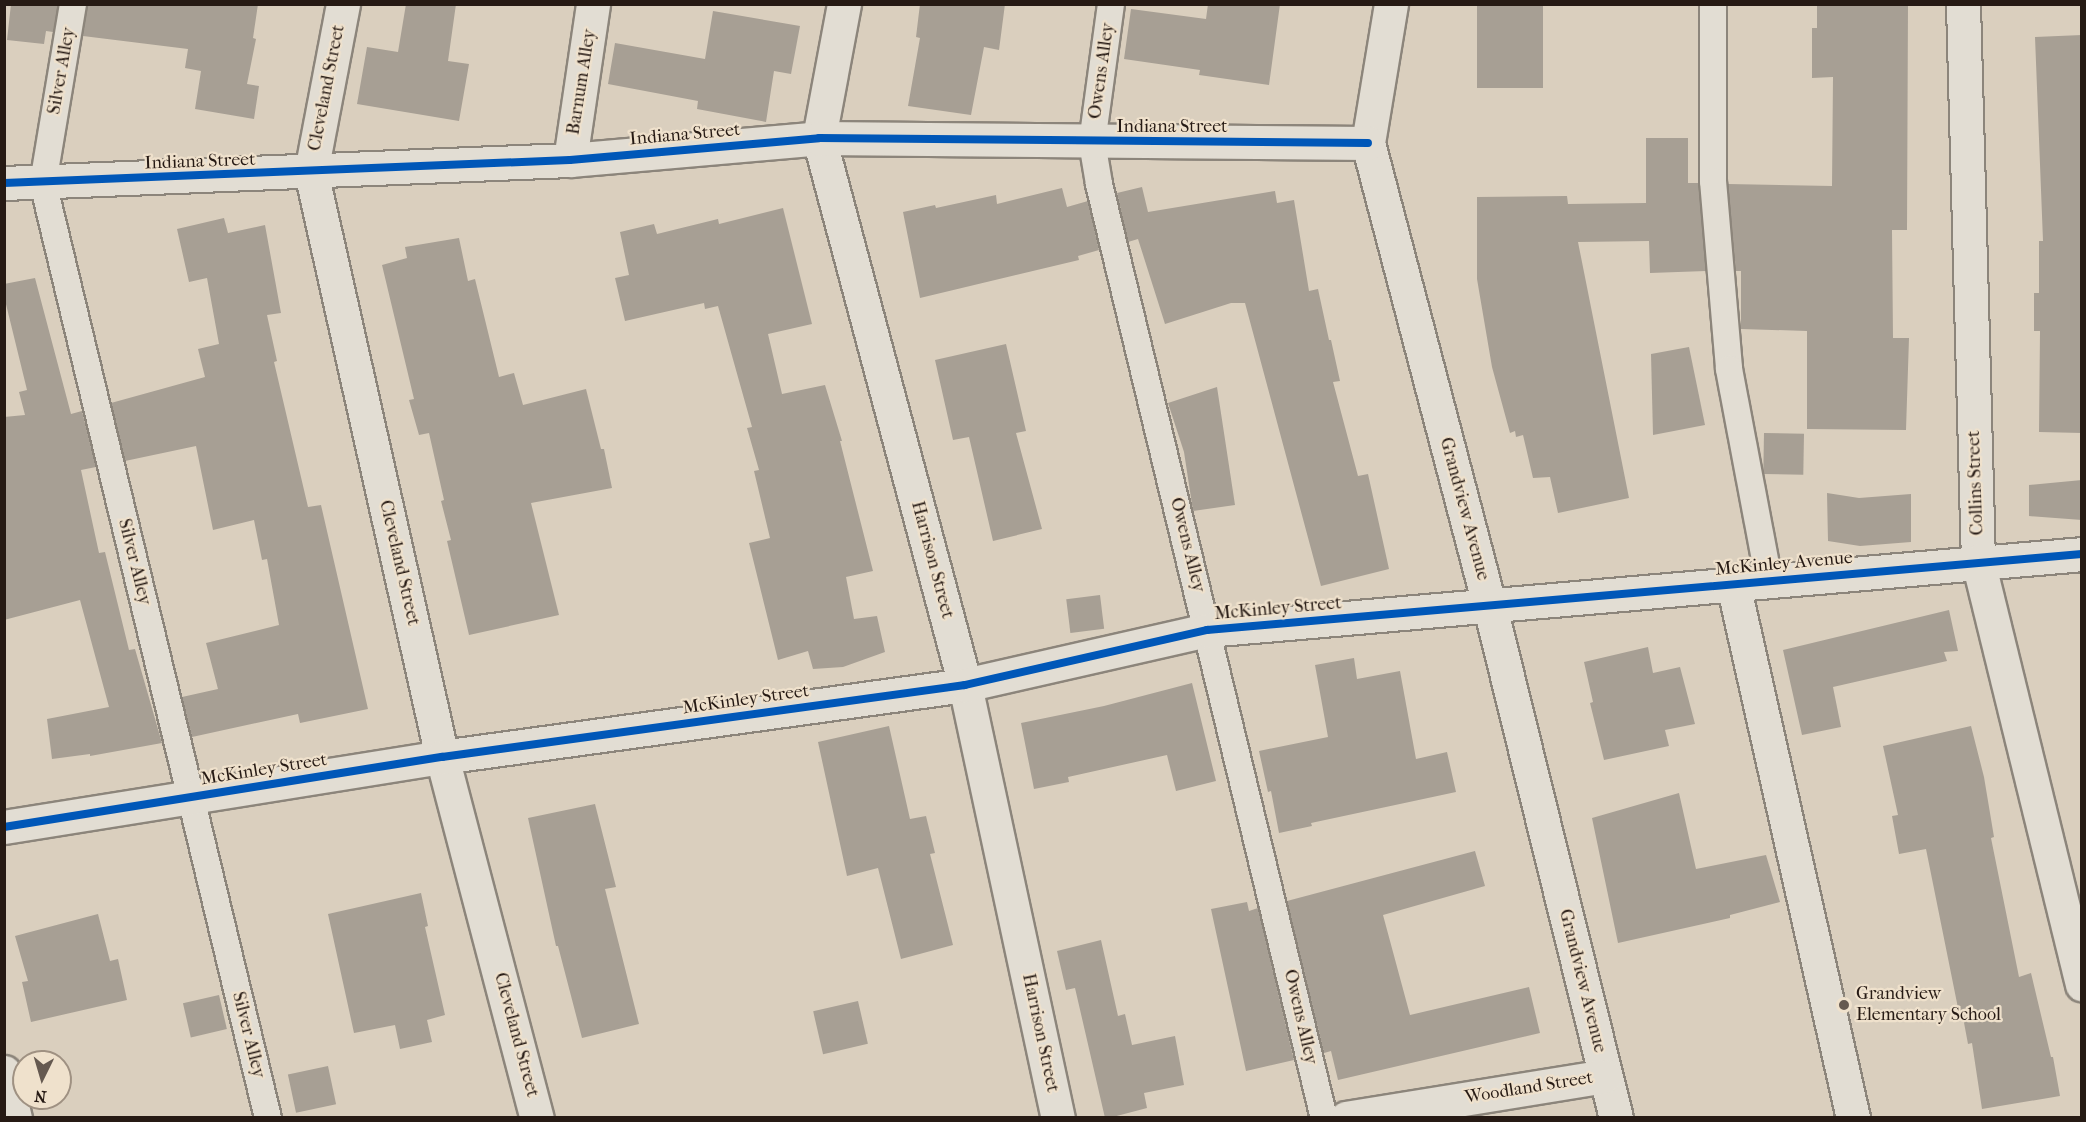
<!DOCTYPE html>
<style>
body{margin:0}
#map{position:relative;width:2086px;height:1122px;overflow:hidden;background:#dacfbe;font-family:"IM FELL French Canon",serif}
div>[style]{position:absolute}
.building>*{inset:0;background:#a79f94;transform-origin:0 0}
.roads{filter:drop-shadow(2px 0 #8c857b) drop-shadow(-2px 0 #8c857b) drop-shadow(0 2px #8c857b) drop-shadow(0 -2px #8c857b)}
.service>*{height:26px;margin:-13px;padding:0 13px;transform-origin:13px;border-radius:13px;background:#e2ddd3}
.minor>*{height:33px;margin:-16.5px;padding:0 16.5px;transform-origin:16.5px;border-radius:16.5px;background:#e2ddd3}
.cycleway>*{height:8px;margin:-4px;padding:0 4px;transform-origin:4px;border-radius:4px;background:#0057b8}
.dots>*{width:16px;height:16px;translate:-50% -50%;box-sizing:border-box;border:3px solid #efe1cc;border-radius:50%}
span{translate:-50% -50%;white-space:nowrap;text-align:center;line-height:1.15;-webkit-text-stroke:4.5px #efe1cc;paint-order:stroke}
.street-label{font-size:18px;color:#261a14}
.poi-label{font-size:18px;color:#261a14}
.left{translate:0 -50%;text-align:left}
.frame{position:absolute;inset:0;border:6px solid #261a14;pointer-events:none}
.north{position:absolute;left:12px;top:1050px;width:60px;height:60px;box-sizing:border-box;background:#efe1cc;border:2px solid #9f9182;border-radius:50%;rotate:185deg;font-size:16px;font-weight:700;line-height:24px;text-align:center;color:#261a14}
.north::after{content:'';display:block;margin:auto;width:21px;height:27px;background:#655950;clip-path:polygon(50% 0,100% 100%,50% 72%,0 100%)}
</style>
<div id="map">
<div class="building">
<div style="clip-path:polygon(11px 4px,58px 4px,53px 32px,46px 31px,44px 44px,7px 40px)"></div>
<div style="clip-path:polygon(88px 4px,258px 4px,253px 38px,256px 39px,247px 84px,259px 86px,254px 119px,195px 109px,201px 71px,185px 68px,188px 49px,83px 36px)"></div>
<div style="clip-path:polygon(406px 4px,456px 4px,448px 61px,469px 64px,459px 121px,357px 104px,367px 47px,398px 52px)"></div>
<div style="clip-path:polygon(920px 4px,1005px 4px,999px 50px,984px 47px,971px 115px,908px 106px,920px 38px,916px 37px)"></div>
<div style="clip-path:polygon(1208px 4px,1280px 4px,1269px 85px,1199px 75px,1200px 70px,1124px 59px,1131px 9px,1206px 19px)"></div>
<div style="left:1477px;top:4px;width:66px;height:84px"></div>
<div style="clip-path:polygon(1817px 4px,1908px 4px,1907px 230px,1892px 230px,1893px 338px,1909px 338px,1906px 430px,1807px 429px,1807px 331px,1741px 329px,1741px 271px,1736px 271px,1728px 184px,1832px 186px,1833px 77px,1812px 78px,1812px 28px,1817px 28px)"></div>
<div style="clip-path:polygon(713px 11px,800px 26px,791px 74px,774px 71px,766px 122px,697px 109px,698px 101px,608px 84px,615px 43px,705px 59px)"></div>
<div style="clip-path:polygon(2082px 35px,2082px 433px,2039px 432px,2040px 331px,2034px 331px,2034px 293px,2039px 293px,2039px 241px,2043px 241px,2035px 37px)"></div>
<div style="clip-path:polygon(1646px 138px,1688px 138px,1688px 183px,1698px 183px,1706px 271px,1650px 273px,1649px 241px,1578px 242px,1629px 498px,1558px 513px,1550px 477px,1533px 478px,1523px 435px,1516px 437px,1515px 431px,1510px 433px,1492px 367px,1477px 279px,1477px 197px,1567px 196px,1568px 204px,1646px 203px)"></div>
<div style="clip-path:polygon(1142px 187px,1148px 212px,1275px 191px,1277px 203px,1294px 200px,1309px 291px,1318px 289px,1329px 340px,1331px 340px,1340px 381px,1333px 382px,1358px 476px,1368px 474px,1389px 569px,1321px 586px,1245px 303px,1231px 303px,1165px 324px,1138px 239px,1128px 242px,1117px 193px)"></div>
<div style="clip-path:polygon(1062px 188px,1067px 207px,1088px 201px,1099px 250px,1078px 256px,1079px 260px,920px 298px,903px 212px,935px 205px,936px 208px,996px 195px,997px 204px)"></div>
<div style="clip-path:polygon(783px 208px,812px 324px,768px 334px,782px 394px,825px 385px,842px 441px,840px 441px,873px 571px,846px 577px,854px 619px,877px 616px,885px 652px,843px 667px,813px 669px,808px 651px,778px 660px,749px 543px,770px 538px,754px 471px,759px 470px,747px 428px,752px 427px,718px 306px,705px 309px,704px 303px,625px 321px,615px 278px,629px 275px,620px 232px,654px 224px,657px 234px,718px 219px,719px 224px)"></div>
<div style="clip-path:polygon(224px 218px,228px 233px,265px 225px,281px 313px,267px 315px,277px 361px,274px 362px,308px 507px,321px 505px,368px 709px,300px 723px,298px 714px,192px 737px,182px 697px,218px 689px,206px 643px,279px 625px,267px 559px,262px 560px,254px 520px,213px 530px,196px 446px,125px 461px,111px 403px,205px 377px,198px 349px,219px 344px,207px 278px,189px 282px,177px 229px)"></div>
<div style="clip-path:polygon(459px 238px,468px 281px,475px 279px,499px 377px,514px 373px,523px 405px,586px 389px,601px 449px,604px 449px,612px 488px,531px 503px,559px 615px,469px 635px,447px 541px,451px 540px,441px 501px,444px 500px,429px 433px,419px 435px,409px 400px,414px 399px,382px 265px,407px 258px,405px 247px)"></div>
<div style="clip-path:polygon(35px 278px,71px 414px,82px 411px,96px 467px,81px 470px,99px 553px,105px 552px,129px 650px,135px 649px,162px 743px,90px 756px,90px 754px,52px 759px,47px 719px,109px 707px,80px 600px,4px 620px,4px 417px,25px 415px,19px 392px,27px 390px,4px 296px,4px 284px)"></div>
<div style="clip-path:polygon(1006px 344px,1026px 431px,1016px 433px,1042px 529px,993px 541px,969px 437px,953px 440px,935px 360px)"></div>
<div style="clip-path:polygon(1689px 347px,1705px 425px,1653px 435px,1651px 354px)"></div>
<div style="clip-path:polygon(1217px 387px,1235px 505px,1193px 511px,1184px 452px,1168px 403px)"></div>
<div style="left:1764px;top:433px;width:40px;height:41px;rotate:1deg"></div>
<div style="clip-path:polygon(2082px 480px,2082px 520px,2029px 516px,2029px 485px)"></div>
<div style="clip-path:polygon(1827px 493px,1859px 498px,1911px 494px,1911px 542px,1860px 546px,1828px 541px)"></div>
<div style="left:1100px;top:595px;width:34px;height:34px;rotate:83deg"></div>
<div style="clip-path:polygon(1949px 610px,1958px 651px,1944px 652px,1947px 661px,1833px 687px,1841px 727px,1802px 735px,1783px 650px)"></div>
<div style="clip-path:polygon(1648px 647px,1653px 673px,1680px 667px,1695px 724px,1665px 730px,1669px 746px,1604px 760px,1590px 703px,1593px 702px,1584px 662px)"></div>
<div style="clip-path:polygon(1354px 658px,1357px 679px,1400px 671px,1416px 759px,1447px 752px,1456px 792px,1311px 823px,1312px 826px,1279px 833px,1271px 791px,1268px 792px,1259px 751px,1328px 737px,1315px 665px)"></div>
<div style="clip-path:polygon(1192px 683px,1216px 781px,1176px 791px,1167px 755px,1068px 777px,1069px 782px,1034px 789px,1021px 723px,1104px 706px)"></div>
<div style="clip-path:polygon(889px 726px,910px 819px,926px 816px,935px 853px,930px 854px,953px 945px,901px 959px,878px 868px,847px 876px,818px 742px)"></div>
<div style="clip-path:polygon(1971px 726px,1984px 777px,1994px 837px,1991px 838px,2019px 977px,2031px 973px,2051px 1057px,2053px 1057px,2060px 1096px,1982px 1109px,1972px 1043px,1968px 1044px,1962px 1012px,1959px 1013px,1926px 849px,1899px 854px,1892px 816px,1898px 815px,1883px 746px)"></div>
<div style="clip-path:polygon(1679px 793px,1696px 869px,1766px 855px,1780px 902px,1730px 915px,1730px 918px,1618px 943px,1592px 818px)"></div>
<div style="clip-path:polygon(595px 804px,616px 887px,605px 889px,639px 1024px,582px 1038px,558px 946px,556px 946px,528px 818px)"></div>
<div style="clip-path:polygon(1475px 851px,1485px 886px,1383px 915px,1410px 1015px,1529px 987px,1540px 1033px,1338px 1080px,1331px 1051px,1324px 1053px,1287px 901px)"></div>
<div style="clip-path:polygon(421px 893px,428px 926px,425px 927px,445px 1015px,427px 1020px,432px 1042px,400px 1049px,395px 1025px,354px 1033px,328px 914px)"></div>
<div style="clip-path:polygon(1247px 902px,1249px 911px,1258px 908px,1294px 1060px,1246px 1071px,1211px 909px)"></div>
<div style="clip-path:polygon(98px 914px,110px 961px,118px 959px,127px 1000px,31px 1022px,22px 982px,28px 981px,15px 936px)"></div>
<div style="clip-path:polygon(1101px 940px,1118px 1016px,1125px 1014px,1132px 1045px,1175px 1036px,1184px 1085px,1144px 1093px,1147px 1108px,1109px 1118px,1105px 1118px,1075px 988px,1066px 990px,1057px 951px)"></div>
<div style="left:219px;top:995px;width:35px;height:37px;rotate:77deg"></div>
<div style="left:858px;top:1001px;width:44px;height:46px;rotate:77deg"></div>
<div style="left:328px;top:1066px;width:39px;height:41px;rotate:78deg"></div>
</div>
<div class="roads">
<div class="service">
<div style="left:73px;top:4px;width:181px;rotate:99.5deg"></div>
<div style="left:43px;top:183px;width:962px;rotate:76.47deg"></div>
<div style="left:1111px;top:4px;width:139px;rotate:97.8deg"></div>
<div style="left:1092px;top:142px;width:43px;rotate:80.5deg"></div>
<div style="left:1099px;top:184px;width:961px;rotate:76.46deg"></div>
<div style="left:1713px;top:4px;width:177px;rotate:90deg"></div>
<div style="left:1713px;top:181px;width:189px;rotate:85.1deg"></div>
<div style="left:1729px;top:369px;width:216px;rotate:79.3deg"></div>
</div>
<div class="minor">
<div style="left:343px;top:4px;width:171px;rotate:100.8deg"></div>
<div style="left:311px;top:172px;width:599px;rotate:77.38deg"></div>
<div style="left:442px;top:757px;width:373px;rotate:75.3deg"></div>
<div style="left:844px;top:4px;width:136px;rotate:100.6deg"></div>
<div style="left:819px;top:138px;width:566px;rotate:75.06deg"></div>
<div style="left:965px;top:685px;width:443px;rotate:77.9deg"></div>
<div style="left:1391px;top:4px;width:141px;rotate:99.4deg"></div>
<div style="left:1368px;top:143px;width:480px;rotate:75.3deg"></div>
<div style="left:1490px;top:607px;width:526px;rotate:76.15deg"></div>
<div style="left:1963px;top:4px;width:557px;rotate:88.46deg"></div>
<div style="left:1978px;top:561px;width:436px;rotate:76.2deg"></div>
<div style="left:570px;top:160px;width:158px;rotate:-81.6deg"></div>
<div style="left:4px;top:183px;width:566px;rotate:-2.33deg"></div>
<div style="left:570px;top:160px;width:250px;rotate:-5deg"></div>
<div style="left:819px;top:138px;width:549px;rotate:0.52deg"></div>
<div style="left:1733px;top:584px;width:547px;rotate:77.33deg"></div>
<div style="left:4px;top:827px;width:444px;rotate:-9.1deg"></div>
<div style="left:442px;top:757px;width:528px;rotate:-7.84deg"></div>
<div style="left:965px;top:685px;width:248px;rotate:-12.8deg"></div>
<div style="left:1207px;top:630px;width:878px;rotate:-4.96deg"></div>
<div style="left:4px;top:1072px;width:47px;rotate:76.6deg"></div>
<div style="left:1346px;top:1118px;width:262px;rotate:-9.2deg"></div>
</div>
</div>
<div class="cycleway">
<div style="left:4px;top:183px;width:566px;rotate:-2.33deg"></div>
<div style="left:570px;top:160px;width:250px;rotate:-5deg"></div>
<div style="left:819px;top:138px;width:549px;rotate:0.52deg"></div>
<div style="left:4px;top:827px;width:444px;rotate:-9.1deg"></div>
<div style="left:442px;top:757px;width:528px;rotate:-7.84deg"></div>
<div style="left:965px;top:685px;width:248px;rotate:-12.8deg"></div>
<div style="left:1207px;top:630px;width:878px;rotate:-4.96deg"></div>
</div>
<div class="dots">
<div style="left:1844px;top:1005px;background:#655950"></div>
</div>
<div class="street-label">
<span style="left:62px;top:71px;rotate:-80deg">Silver Alley</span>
<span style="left:1102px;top:71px;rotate:-82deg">Owens Alley</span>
<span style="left:582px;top:82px;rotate:-81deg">Barnum Alley</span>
<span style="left:327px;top:88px;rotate:-79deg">Cleveland Street</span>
<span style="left:1172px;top:127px">Indiana Street</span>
<span style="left:685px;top:135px;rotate:-5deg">Indiana Street</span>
<span style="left:200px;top:162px;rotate:-2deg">Indiana Street</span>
<span style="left:1976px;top:483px;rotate:-92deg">Collins Street</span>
<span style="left:1464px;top:509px;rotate:75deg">Grandview Avenue</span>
<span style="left:1187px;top:545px;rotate:76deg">Owens Alley</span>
<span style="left:932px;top:560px;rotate:75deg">Harrison Street</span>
<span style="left:134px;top:562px;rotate:76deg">Silver Alley</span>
<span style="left:399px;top:563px;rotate:77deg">Cleveland Street</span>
<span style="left:1784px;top:564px;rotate:-5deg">McKinley Avenue</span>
<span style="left:1278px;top:609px;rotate:-5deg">McKinley Street</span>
<span style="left:746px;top:700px;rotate:-8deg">McKinley Street</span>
<span style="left:264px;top:770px;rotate:-9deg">McKinley Street</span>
<span style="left:1582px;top:981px;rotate:76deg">Grandview Avenue</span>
<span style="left:1300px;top:1017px;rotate:77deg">Owens Alley</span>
<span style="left:1040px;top:1033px;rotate:78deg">Harrison Street</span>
<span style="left:248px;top:1035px;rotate:76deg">Silver Alley</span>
<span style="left:516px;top:1035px;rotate:75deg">Cleveland Street</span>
<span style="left:1529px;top:1088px;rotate:-9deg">Woodland Street</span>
</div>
<div class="poi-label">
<span class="left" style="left:1856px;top:1005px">Grandview<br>Elementary School</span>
</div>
<div class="frame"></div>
<div class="north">N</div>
</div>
